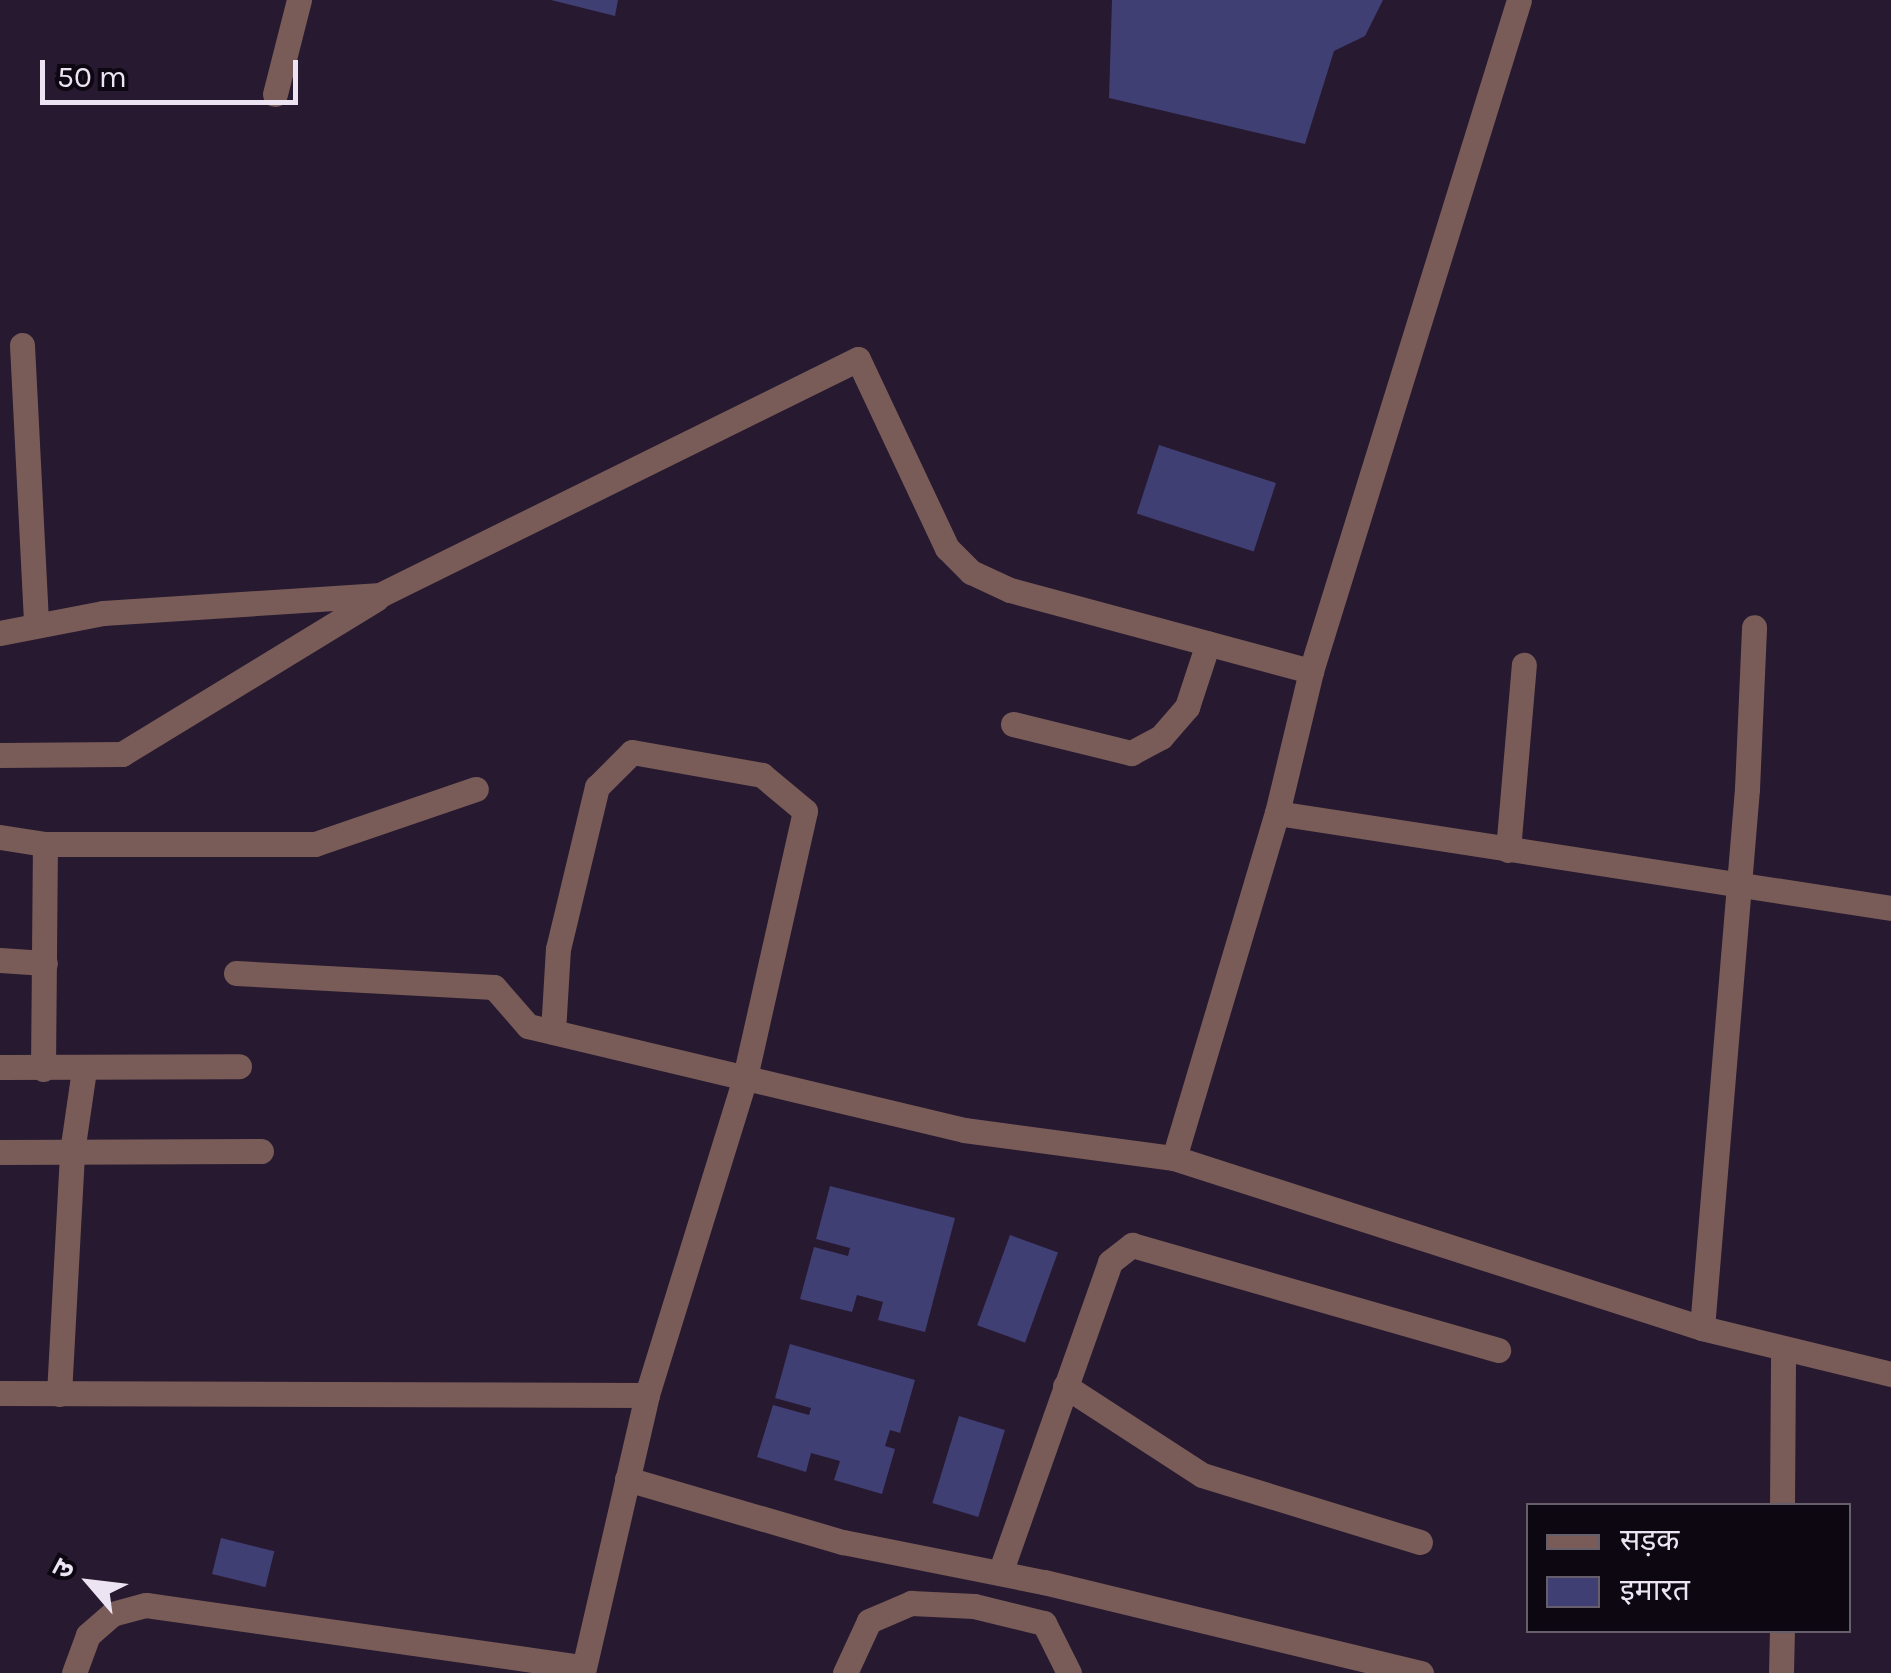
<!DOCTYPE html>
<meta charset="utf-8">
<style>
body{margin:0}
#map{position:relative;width:1891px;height:1673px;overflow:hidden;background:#271930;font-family:Karla,"Noto Sans Devanagari",sans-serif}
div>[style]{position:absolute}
.building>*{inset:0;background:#3f3f74;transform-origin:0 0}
.minor>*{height:25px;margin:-12.5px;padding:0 12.5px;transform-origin:12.5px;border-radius:12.5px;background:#795c58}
span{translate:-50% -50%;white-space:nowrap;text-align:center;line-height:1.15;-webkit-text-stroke:9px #0d0711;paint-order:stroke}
.legend{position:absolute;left:1526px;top:1503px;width:325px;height:130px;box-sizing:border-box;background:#0d0711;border:2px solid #665f6b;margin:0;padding:12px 18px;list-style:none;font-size:30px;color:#ece3f3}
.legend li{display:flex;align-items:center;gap:20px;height:50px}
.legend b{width:50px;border:2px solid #665f6b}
.north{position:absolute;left:40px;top:1533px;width:100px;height:100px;-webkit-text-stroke:8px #0d0711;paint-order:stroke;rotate:298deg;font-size:28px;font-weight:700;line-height:40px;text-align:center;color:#ece3f3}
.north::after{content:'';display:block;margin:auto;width:35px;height:45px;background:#ece3f3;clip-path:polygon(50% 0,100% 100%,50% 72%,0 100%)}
.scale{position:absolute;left:40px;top:60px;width:258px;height:45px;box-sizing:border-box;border:5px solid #ece3f3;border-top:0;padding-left:12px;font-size:30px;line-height:35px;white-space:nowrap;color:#ece3f3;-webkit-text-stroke:8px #0d0711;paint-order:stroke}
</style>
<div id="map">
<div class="building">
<div style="clip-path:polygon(551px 0,618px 0,615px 16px)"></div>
<div style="clip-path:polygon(1112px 0,1383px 0,1365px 36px,1334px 51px,1305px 144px,1109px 98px)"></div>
<div style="left:1159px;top:445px;width:123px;height:72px;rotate:18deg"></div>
<div style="clip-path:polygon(830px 1186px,955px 1218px,925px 1332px,878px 1320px,883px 1302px,857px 1295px,852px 1312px,800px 1299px,814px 1247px,848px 1256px,850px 1248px,816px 1239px)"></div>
<div style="left:1010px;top:1235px;width:51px;height:96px;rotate:20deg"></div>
<div style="clip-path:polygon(790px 1344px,915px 1380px,900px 1433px,890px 1430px,885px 1446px,895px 1449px,882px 1494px,834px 1480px,840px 1461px,811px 1453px,806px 1472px,757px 1457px,773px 1405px,809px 1415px,811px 1408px,775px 1398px)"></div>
<div style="left:959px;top:1416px;width:48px;height:91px;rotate:17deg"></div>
<div style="left:221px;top:1538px;width:55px;height:37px;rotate:14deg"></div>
</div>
<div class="minor">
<div style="left:275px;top:94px;width:97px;rotate:-75.7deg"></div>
<div style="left:22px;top:345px;width:280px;rotate:87.1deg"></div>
<div style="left:0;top:633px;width:105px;rotate:-11deg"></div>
<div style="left:103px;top:613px;width:278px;rotate:-3.7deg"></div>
<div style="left:380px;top:595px;width:533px;rotate:-26.28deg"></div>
<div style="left:858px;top:359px;width:209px;rotate:64.8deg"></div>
<div style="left:947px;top:548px;width:34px;rotate:45deg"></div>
<div style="left:971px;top:572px;width:43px;rotate:24.8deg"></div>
<div style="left:1010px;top:590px;width:312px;rotate:15.1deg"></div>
<div style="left:1013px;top:724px;width:122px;rotate:13.8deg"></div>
<div style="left:1131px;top:753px;width:34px;rotate:-28deg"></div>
<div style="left:1161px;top:737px;width:40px;rotate:-49deg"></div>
<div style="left:1187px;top:707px;width:67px;rotate:-71.8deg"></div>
<div style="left:0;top:755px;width:122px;rotate:-0.5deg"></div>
<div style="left:122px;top:754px;width:298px;rotate:-31.4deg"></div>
<div style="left:1277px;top:813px;width:621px;rotate:8.8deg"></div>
<div style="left:0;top:837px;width:46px;rotate:8.8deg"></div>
<div style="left:1508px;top:850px;width:186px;rotate:-85.1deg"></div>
<div style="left:0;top:960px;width:45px;rotate:3.8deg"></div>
<div style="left:236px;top:973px;width:258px;rotate:3.1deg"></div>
<div style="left:494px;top:987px;width:52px;rotate:48.9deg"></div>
<div style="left:528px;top:1026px;width:448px;rotate:13.4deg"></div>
<div style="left:964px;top:1130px;width:212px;rotate:7.6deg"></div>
<div style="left:1174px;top:1158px;width:555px;rotate:17.85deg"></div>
<div style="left:1702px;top:1328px;width:195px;rotate:13.7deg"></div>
<div style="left:553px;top:1032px;width:83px;rotate:-86.6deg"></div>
<div style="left:558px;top:949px;width:167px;rotate:-76.5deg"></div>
<div style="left:597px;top:787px;width:49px;rotate:-45deg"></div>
<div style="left:632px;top:752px;width:132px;rotate:10deg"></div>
<div style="left:762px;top:775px;width:56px;rotate:39.9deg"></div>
<div style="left:805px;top:811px;width:274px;rotate:102.7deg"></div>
<div style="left:745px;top:1078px;width:332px;rotate:107.2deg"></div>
<div style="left:647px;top:1395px;width:285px;rotate:103deg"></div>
<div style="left:0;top:1067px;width:239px;rotate:-0.2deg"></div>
<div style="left:43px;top:1069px;width:225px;rotate:-89.5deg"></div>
<div style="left:45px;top:844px;width:270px"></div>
<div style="left:315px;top:844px;width:170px;rotate:-18.9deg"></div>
<div style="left:0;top:1152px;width:261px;rotate:-0.2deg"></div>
<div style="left:1174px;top:1158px;width:360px;rotate:-73.4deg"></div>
<div style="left:1277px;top:813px;width:146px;rotate:-76.5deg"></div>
<div style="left:1311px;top:671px;width:702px;rotate:-72.78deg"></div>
<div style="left:1702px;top:1328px;width:541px;rotate:-85.23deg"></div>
<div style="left:1747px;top:789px;width:162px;rotate:-87.5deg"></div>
<div style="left:1065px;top:1386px;width:163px;rotate:33deg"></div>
<div style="left:1202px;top:1475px;width:228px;rotate:17.1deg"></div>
<div style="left:0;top:1393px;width:647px;rotate:0.18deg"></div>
<div style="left:59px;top:1394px;width:242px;rotate:-86.9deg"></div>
<div style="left:72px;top:1152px;width:83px;rotate:-81.7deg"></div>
<div style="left:627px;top:1479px;width:225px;rotate:16.3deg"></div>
<div style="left:843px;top:1542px;width:205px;rotate:11.3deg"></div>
<div style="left:1044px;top:1582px;width:388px;rotate:13.6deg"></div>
<div style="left:1782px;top:1506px;width:156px;rotate:-89.6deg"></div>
<div style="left:1000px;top:1573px;width:330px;rotate:-70.5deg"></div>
<div style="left:1110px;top:1262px;width:28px;rotate:-38deg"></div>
<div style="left:1132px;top:1245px;width:381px;rotate:16deg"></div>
<div style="left:74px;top:1673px;width:40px;rotate:-69.8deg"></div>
<div style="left:88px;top:1635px;width:32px;rotate:-41deg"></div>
<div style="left:112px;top:1614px;width:35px;rotate:-15deg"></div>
<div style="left:146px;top:1605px;width:442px;rotate:8.1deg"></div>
<div style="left:845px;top:1673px;width:57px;rotate:-65.2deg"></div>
<div style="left:869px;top:1621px;width:46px;rotate:-23.2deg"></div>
<div style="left:911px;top:1603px;width:63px;rotate:2.7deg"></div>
<div style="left:974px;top:1606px;width:72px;rotate:13.7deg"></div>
<div style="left:1044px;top:1623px;width:56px;rotate:63.4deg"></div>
<div style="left:1781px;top:1673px;width:43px;rotate:-88.7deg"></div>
</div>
<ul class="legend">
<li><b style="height:12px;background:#795c58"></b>सड़क</li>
<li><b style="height:28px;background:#3f3f74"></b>इमारत</li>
</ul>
<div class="north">उ</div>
<div class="scale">50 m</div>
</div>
